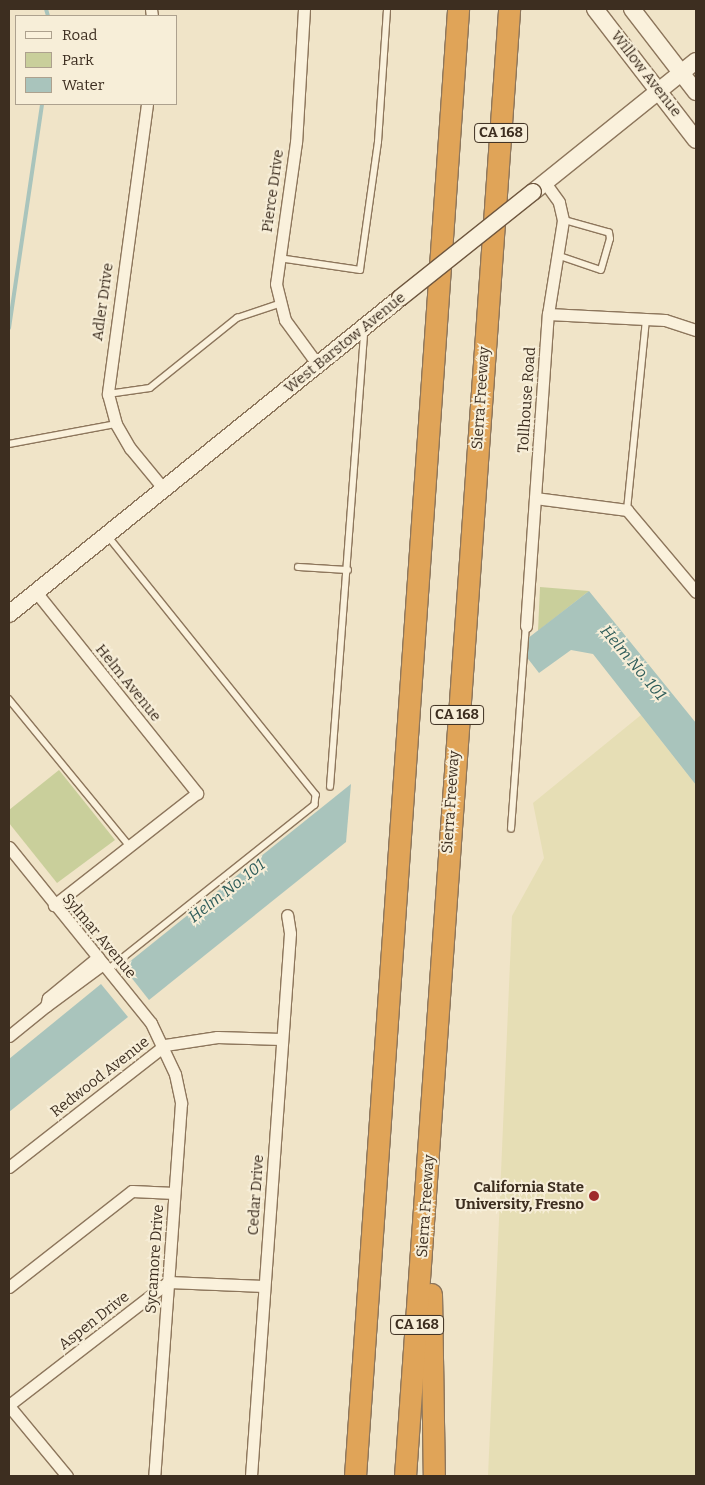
<!DOCTYPE html>
<style>
body{margin:0}
#map{position:relative;width:705px;height:1485px;overflow:hidden;background:#f0e4c8;font-family:Bitter,serif}
div>[style]{position:absolute}
.farmland>*{inset:0;background:#e6deb5}
.green>*{inset:0;background:#c9cf9b}
.water>*{inset:0;background:#a9c4bc}
.stream>*{height:4px;margin:-2px;padding:0 2px;transform-origin:2px;border-radius:2px;background:#a9c4bc}
.roads{filter:drop-shadow(1px 0 #8d765c) drop-shadow(-1px 0 #8d765c) drop-shadow(0 1px #8d765c) drop-shadow(0 -1px #8d765c)}
.lane>*{height:5.5px;margin:-2.75px;padding:0 2.75px;transform-origin:2.75px;border-radius:2.75px;background:#faf1dc}
.street>*{height:11px;margin:-5.5px;padding:0 5.5px;transform-origin:5.5px;border-radius:5.5px;background:#faf1dc}
.secondary>*{height:16px;margin:-8px;padding:0 8px;transform-origin:8px;border-radius:8px;background:#faf1dc}
.highway>*{height:21px;margin:-10.5px;padding:0 10.5px;transform-origin:10.5px;border-radius:10.5px;background:#e0a458}
.bridges{filter:drop-shadow(1px 0 #6f573f) drop-shadow(-1px 0 #6f573f) drop-shadow(0 1px #6f573f) drop-shadow(0 -1px #6f573f)}
.secondary-bridge>*{height:16px;margin:-8px;padding:0 8px;transform-origin:8px;border-radius:8px;background:#faf1dc}
.dots>*{width:14px;height:14px;translate:-50% -50%;box-sizing:border-box;border:2px solid #f7eed8;border-radius:50%}
span{translate:-50% -50%;white-space:nowrap;text-align:center;line-height:1.15;-webkit-text-stroke:4px #f7eed8;paint-order:stroke}
.shield-label span{padding:1px 4px;background:#f7eed8;border:1px solid;border-radius:4px;-webkit-text-stroke-width:0}
.shield-label{font-size:14px;color:#3d2e20;font-weight:700}
.street-label{font-size:15px;color:#3d2e20}
.poi-label{font-size:15px;color:#3d2e20;font-weight:700}
.right{translate:-100% -50%;text-align:right}
.water-label{font-size:16px;color:#2f5d5a;font-style:italic}
.frame{position:absolute;inset:0;border:10px solid #3d2e20;pointer-events:none}
.legend{position:absolute;left:15px;top:15px;width:162px;height:90px;box-sizing:border-box;background:#f7eed8;border:1px solid #ada18e;margin:0;padding:6px 9px;list-style:none;font-size:15px;color:#3d2e20}
.legend li{display:flex;align-items:center;gap:10px;height:25px}
.legend b{width:25px;border:1px solid #ada18e}
</style>
<div id="map">
<div class="farmland">
<div style="clip-path:polygon(641px 715px,696px 785px,696px 1476px,488px 1476px,512px 916px,544px 858px,533px 803px)"></div>
</div>
<div class="green">
<div style="clip-path:polygon(540px 587px,589px 591px,538px 631px)"></div>
<div style="clip-path:polygon(59px 770px,115px 840px,57px 883px,9px 823px,9px 810px)"></div>
</div>
<div class="water">
<div style="clip-path:polygon(589px 591px,696px 723px,696px 785px,593px 654px,571px 650px,539px 673px,522px 651px,523px 642px)"></div>
<div style="clip-path:polygon(351px 784px,346px 842px,149px 1000px,123px 967px)"></div>
<div style="clip-path:polygon(101px 984px,128px 1017px,9px 1112px,9px 1059px)"></div>
</div>
<div class="stream">
<div style="left:46px;top:9px;width:7px;rotate:74deg"></div>
<div style="left:9px;top:328px;width:226px;rotate:-81.6deg"></div>
</div>
<div class="roads">
<div class="lane">
<div style="left:557px;top:255px;width:46px;rotate:18.8deg"></div>
<div style="left:601px;top:270px;width:32px;rotate:-74deg"></div>
<div style="left:610px;top:239px;width:6px;rotate:-99deg"></div>
<div style="left:609px;top:233px;width:48px;rotate:-164.2deg"></div>
<div style="left:279px;top:258px;width:82px;rotate:8.4deg"></div>
<div style="left:360px;top:270px;width:129px;rotate:-82deg"></div>
<div style="left:378px;top:142px;width:133px;rotate:-86.1deg"></div>
<div style="left:108px;top:394px;width:42px;rotate:-8.1deg"></div>
<div style="left:150px;top:388px;width:112px;rotate:-38.8deg"></div>
<div style="left:237px;top:318px;width:44px;rotate:-18.4deg"></div>
<div style="left:9px;top:444px;width:109px;rotate:-10.6deg"></div>
<div style="left:627px;top:510px;width:193px;rotate:-84.3deg"></div>
<div style="left:108px;top:536px;width:332px;rotate:51.2deg"></div>
<div style="left:316px;top:795px;width:10px;rotate:96deg"></div>
<div style="left:315px;top:805px;width:265px;rotate:141.4deg"></div>
<div style="left:298px;top:567px;width:50px;rotate:3.4deg"></div>
<div style="left:9px;top:699px;width:189px;rotate:50.6deg"></div>
<div style="left:330px;top:787px;width:456px;rotate:-85.7deg"></div>
<div style="left:511px;top:829px;width:204px;rotate:-85.8deg"></div>
</div>
<div class="street">
<div style="left:151px;top:9px;width:7px;rotate:82deg"></div>
<div style="left:304px;top:9px;width:133px;rotate:93.4deg"></div>
<div style="left:296px;top:142px;width:143px;rotate:98deg"></div>
<div style="left:276px;top:284px;width:37px;rotate:76deg"></div>
<div style="left:285px;top:320px;width:56px;rotate:53.7deg"></div>
<div style="left:147px;top:104px;width:293px;rotate:97.7deg"></div>
<div style="left:108px;top:394px;width:31px;rotate:75deg"></div>
<div style="left:116px;top:424px;width:28px;rotate:60deg"></div>
<div style="left:130px;top:448px;width:52px;rotate:50.5deg"></div>
<div style="left:548px;top:314px;width:117px;rotate:2.9deg"></div>
<div style="left:665px;top:320px;width:33px;rotate:18deg"></div>
<div style="left:535px;top:498px;width:93px;rotate:7.4deg"></div>
<div style="left:627px;top:510px;width:107px;rotate:49.9deg"></div>
<div style="left:36px;top:592px;width:258px;rotate:51.3deg"></div>
<div style="left:197px;top:793px;width:182px;rotate:141.9deg"></div>
<div style="left:526px;top:626px;width:313px;rotate:-86deg"></div>
<div style="left:548px;top:314px;width:95px;rotate:-80.9deg"></div>
<div style="left:563px;top:220px;width:18px;rotate:-103deg"></div>
<div style="left:559px;top:202px;width:24px;rotate:-126deg"></div>
<div style="left:9px;top:847px;width:226px;rotate:51.1deg"></div>
<div style="left:151px;top:1023px;width:56px;rotate:64.8deg"></div>
<div style="left:175px;top:1074px;width:30px;rotate:78deg"></div>
<div style="left:181px;top:1103px;width:374px;rotate:94.1deg"></div>
<div style="left:98px;top:957px;width:65px;rotate:140.6deg"></div>
<div style="left:48px;top:998px;width:8px;rotate:104deg"></div>
<div style="left:46px;top:1006px;width:71px;rotate:-36.4deg"></div>
<div style="left:9px;top:1036px;width:48px;rotate:-39deg"></div>
<div style="left:9px;top:1167px;width:198px;rotate:-38deg"></div>
<div style="left:165px;top:1045px;width:53px;rotate:-8.7deg"></div>
<div style="left:217px;top:1037px;width:64px;rotate:1.8deg"></div>
<div style="left:9px;top:1287px;width:156px;rotate:-38deg"></div>
<div style="left:132px;top:1191px;width:42px;rotate:2.7deg"></div>
<div style="left:9px;top:1405px;width:201px;rotate:-37.7deg"></div>
<div style="left:168px;top:1282px;width:96px;rotate:2.4deg"></div>
<div style="left:9px;top:1406px;width:91px;rotate:50.4deg"></div>
<div style="left:251px;top:1476px;width:544px;rotate:-85.89deg"></div>
<div style="left:290px;top:933px;width:18px;rotate:-99deg"></div>
</div>
<div class="secondary">
<div style="left:595px;top:9px;width:165px;rotate:52.4deg"></div>
<div style="left:632px;top:9px;width:105px;rotate:52.4deg"></div>
<div style="left:533px;top:192px;width:209px;rotate:-38.8deg"></div>
<div style="left:9px;top:614px;width:503px;rotate:-38.94deg"></div>
</div>
<div class="highway">
<div style="left:431px;top:1294px;width:182px;rotate:89.1deg"></div>
<div style="left:355px;top:1476px;width:1471px;rotate:-85.98deg"></div>
<div style="left:405px;top:1476px;width:1471px;rotate:-85.94deg"></div>
</div>
</div>
<div class="bridges">
<div class="secondary-bridge">
<div style="left:400px;top:298px;width:170px;rotate:-38.6deg"></div>
</div>
</div>
<div class="dots">
<div style="left:594px;top:1196px;background:#9e2a2b"></div>
</div>
<div class="shield-label">
<span style="left:501px;top:133px">CA 168</span>
<span style="left:457px;top:715px">CA 168</span>
<span style="left:417px;top:1325px">CA 168</span>
</div>
<div class="street-label">
<span style="left:646px;top:74px;rotate:52deg">Willow Avenue</span>
<span style="left:273px;top:191px;rotate:-82deg">Pierce Drive</span>
<span style="left:103px;top:302px;rotate:-82deg">Adler Drive</span>
<span style="left:345px;top:343px;rotate:-39deg">West Barstow Avenue</span>
<span style="left:481px;top:398px;rotate:-86deg">Sierra Freeway</span>
<span style="left:527px;top:400px;rotate:-86deg">Tollhouse Road</span>
<span style="left:128px;top:683px;rotate:51deg">Helm Avenue</span>
<span style="left:451px;top:802px;rotate:-86deg">Sierra Freeway</span>
<span style="left:99px;top:936px;rotate:50deg">Sylmar Avenue</span>
<span style="left:100px;top:1077px;rotate:-38deg">Redwood Avenue</span>
<span style="left:256px;top:1195px;rotate:-86deg">Cedar Drive</span>
<span style="left:426px;top:1206px;rotate:-86deg">Sierra Freeway</span>
<span style="left:155px;top:1259px;rotate:-86deg">Sycamore Drive</span>
<span style="left:94px;top:1321px;rotate:-38deg">Aspen Drive</span>
</div>
<div class="poi-label">
<span class="right" style="left:584px;top:1196px">California State<br>University, Fresno</span>
</div>
<div class="water-label">
<span style="left:633px;top:663px;rotate:50deg">Helm No. 101</span>
<span style="left:227px;top:891px;rotate:-38deg">Helm No. 101</span>
</div>
<div class="frame"></div>
<ul class="legend">
<li><b style="height:6px;background:#faf1dc"></b>Road</li>
<li><b style="height:14px;background:#c9cf9b"></b>Park</li>
<li><b style="height:14px;background:#a9c4bc"></b>Water</li>
</ul>
</div>
